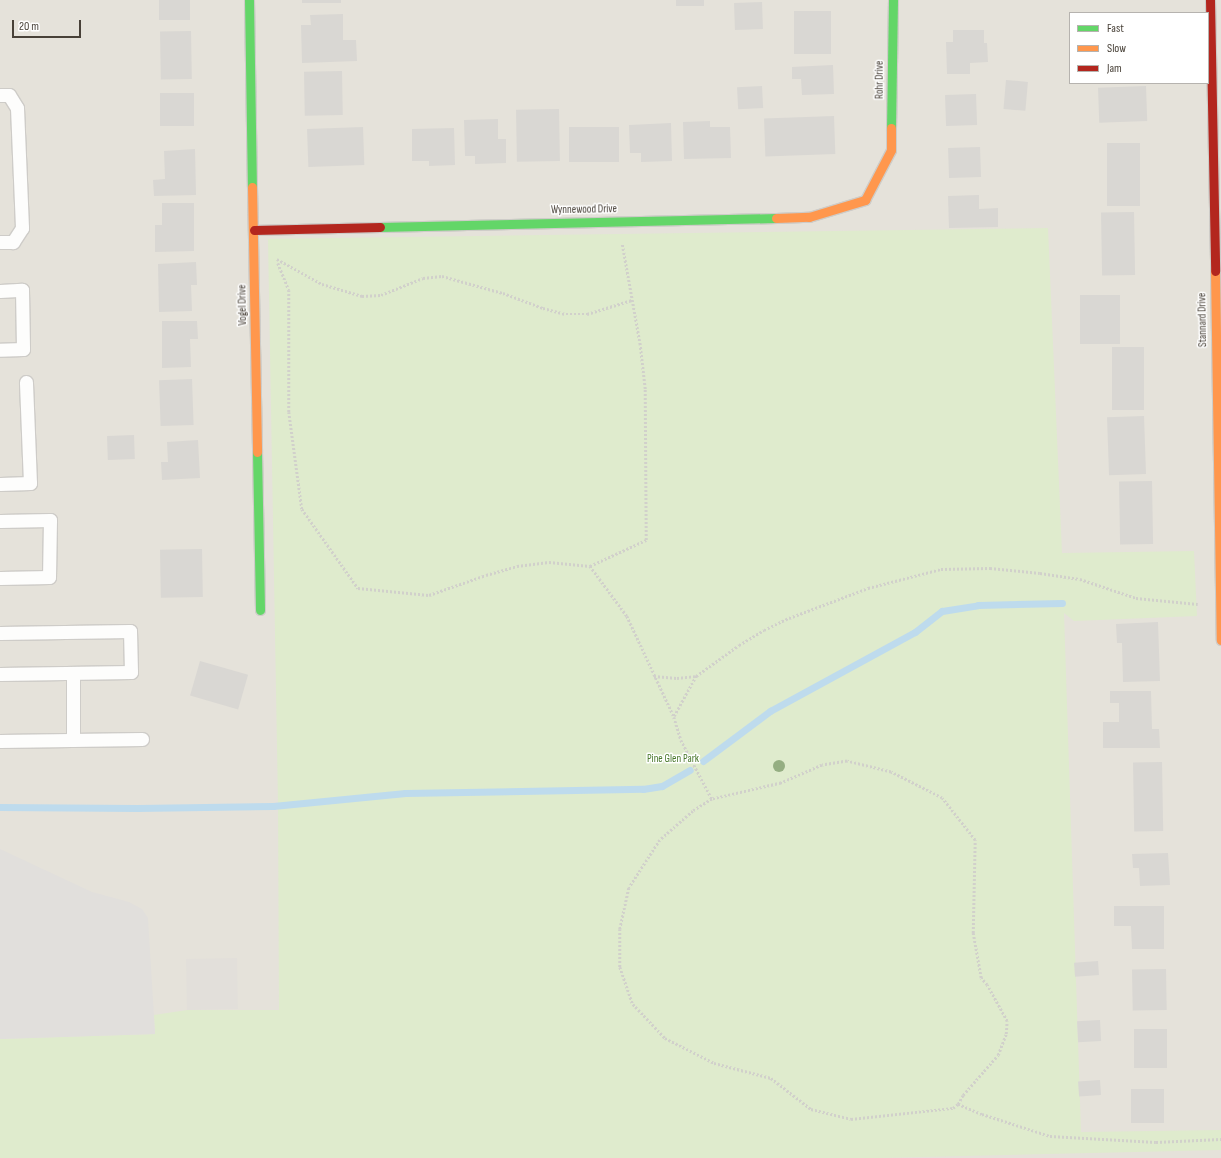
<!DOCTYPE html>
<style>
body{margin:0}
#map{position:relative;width:1221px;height:1158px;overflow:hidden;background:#f1f0ec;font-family:"Sofia Sans Condensed",sans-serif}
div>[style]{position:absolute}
.residential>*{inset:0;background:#e5e2da}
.industrial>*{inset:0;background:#e2dfda;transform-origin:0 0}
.green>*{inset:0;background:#dfebcd}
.parking>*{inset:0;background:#e1dfdc}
.stream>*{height:7px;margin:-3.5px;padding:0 3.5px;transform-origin:3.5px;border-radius:3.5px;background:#bedbed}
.building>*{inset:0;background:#d9d7d3;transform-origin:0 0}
.path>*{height:2.5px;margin-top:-1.25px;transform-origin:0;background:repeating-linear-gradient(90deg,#d1d0cb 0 2px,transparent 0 4px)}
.roads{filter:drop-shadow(1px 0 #ceccc8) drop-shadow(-1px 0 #ceccc8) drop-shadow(0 1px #ceccc8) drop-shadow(0 -1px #ceccc8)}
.lane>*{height:13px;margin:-6.5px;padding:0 6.5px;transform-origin:6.5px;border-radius:6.5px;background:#fdfdfc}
.fast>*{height:9px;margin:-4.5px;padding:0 4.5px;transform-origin:4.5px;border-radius:4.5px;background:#63d668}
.slow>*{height:9px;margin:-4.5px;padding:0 4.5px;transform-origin:4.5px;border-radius:4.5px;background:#ff974d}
.jam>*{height:9px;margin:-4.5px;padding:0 4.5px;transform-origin:4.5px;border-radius:4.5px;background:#b3261e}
.trees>*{width:12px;height:12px;margin:-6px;border-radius:50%;background:#95ae82}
span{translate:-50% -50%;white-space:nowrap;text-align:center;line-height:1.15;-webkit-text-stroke:3px #fff;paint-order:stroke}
.street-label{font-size:11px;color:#484138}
.park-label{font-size:11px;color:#49782c}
.legend{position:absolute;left:1069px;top:12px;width:140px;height:72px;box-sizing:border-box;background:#fff;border:1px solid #b6b3af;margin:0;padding:5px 7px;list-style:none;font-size:12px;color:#484138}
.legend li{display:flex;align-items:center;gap:8px;height:20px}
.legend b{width:20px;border:1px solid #b6b3af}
.scale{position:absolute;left:12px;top:20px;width:69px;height:18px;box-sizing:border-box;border:2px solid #484138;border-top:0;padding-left:5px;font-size:12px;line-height:14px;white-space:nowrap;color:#484138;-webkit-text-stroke:3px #fff;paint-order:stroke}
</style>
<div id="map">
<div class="residential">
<div style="clip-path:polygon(evenodd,0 0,1221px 0,1221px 1158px,0 1158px,0 0,1070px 13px,1208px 13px,1208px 83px,1070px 83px,1070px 13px)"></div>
</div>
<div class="industrial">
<div style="left:237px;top:958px;width:51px;height:51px;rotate:89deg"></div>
</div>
<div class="green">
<div style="clip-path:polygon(1048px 228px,1062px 553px,1194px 551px,1197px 616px,1074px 621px,1064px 613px,1081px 1132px,1221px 1130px,1221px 1150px,875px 1158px,0 1158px,0 1039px,155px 1034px,154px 1015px,187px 1010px,279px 1010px,278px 803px,268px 239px)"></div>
</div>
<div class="parking">
<div style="clip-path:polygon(0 849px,92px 892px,129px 902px,142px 909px,148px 918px,155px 1034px,0 1039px)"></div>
</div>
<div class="stream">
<div style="left:703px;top:761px;width:84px;rotate:-36.7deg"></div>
<div style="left:770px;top:711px;width:165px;rotate:-28.6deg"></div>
<div style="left:915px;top:632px;width:34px;rotate:-38deg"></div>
<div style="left:942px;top:611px;width:36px;rotate:-9deg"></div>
<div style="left:978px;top:605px;width:84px;rotate:-1.4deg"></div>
<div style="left:0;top:807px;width:137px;rotate:0.4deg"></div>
<div style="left:137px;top:808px;width:136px;rotate:-0.8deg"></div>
<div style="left:273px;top:806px;width:133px;rotate:-5.6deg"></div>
<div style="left:405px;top:793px;width:238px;rotate:-1deg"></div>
<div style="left:643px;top:789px;width:19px;rotate:-9deg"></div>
<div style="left:662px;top:786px;width:32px;rotate:-30deg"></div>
</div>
<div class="building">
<div style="left:159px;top:0;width:31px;height:20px"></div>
<div style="left:302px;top:0;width:39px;height:3px"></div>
<div style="left:676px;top:0;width:28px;height:6px"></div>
<div style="left:762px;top:2px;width:27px;height:28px;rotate:88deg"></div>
<div style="left:794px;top:11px;width:37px;height:43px"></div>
<div style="clip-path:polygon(343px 14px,343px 40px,356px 40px,357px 61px,302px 63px,301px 25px,311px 25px,310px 15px)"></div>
<div style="clip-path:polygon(953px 30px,984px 30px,984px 43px,987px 43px,988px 62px,970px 63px,970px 74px,947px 74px,946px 42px,953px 42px)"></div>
<div style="left:191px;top:31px;width:48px;height:31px;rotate:89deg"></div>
<div style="clip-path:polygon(833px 65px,834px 94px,802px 95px,801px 79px,792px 79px,792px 67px)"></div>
<div style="left:342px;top:71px;width:44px;height:38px;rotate:89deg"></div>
<div style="left:1006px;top:80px;width:22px;height:29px;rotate:5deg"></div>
<div style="left:762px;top:86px;width:22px;height:25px;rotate:87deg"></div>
<div style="left:1146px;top:86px;width:35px;height:48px;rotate:88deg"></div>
<div style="left:160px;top:93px;width:34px;height:33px"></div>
<div style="left:976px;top:94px;width:31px;height:31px;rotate:88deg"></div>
<div style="left:559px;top:109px;width:52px;height:43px;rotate:89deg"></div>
<div style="left:834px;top:116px;width:38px;height:70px;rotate:88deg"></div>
<div style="clip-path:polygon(498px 119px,498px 139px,506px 139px,506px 163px,475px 164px,475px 156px,465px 156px,464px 120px)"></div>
<div style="clip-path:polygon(710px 121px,710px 127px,730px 127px,731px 158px,684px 159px,683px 122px)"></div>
<div style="clip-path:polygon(671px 123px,672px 161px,641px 162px,641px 153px,630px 153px,629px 125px)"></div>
<div style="left:363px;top:127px;width:38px;height:56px;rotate:88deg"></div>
<div style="left:619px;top:127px;width:35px;height:50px;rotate:90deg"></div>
<div style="clip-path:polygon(454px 128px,455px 165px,429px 166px,429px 161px,412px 161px,412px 129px)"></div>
<div style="left:1107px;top:143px;width:33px;height:63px"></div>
<div style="left:980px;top:147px;width:30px;height:32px;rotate:88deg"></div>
<div style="clip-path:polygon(195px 149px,196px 195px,154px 196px,153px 180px,165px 179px,164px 151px)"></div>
<div style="clip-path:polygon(979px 195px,979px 209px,998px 208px,998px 227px,949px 228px,948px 196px)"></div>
<div style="clip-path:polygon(162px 203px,194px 203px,194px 251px,155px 252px,155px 225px,162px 225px)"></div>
<div style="left:1134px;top:212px;width:63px;height:33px;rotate:89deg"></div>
<div style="clip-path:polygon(196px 262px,197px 285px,191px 285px,192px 311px,159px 312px,158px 264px)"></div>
<div style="left:1080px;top:295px;width:40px;height:49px"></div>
<div style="clip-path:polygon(162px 321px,197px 321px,198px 339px,190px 339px,191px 367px,162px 368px)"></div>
<div style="left:1112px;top:347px;width:32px;height:63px"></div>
<div style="left:192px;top:379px;width:46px;height:33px;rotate:88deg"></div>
<div style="left:1144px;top:416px;width:58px;height:37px;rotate:88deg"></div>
<div style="left:134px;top:435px;width:24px;height:27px;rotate:88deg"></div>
<div style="clip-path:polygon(198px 440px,200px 478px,162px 480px,161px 462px,168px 462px,167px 442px)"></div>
<div style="left:1152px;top:481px;width:63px;height:33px;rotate:89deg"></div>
<div style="left:202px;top:549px;width:48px;height:42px;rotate:89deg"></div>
<div style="clip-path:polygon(1158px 622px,1160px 681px,1123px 682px,1122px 643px,1117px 643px,1116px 624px)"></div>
<div style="left:200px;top:661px;width:50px;height:36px;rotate:16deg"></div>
<div style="clip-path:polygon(1110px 691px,1151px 691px,1152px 729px,1159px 729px,1160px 748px,1103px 748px,1103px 722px,1119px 722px,1119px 703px,1110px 703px)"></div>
<div style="left:1162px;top:762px;width:69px;height:29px;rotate:89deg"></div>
<div style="clip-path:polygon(1168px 853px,1170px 885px,1140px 886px,1139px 868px,1133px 868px,1132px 854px)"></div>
<div style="clip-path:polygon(1114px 906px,1164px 906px,1164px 949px,1132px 949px,1131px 926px,1114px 926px)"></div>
<div style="left:1098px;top:961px;width:14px;height:24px;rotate:86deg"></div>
<div style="left:1166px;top:969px;width:41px;height:34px;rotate:89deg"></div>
<div style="left:1100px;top:1020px;width:21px;height:23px;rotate:87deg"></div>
<div style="left:1134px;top:1029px;width:33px;height:39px"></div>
<div style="left:1100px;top:1080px;width:15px;height:22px;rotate:86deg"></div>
<div style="left:1164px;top:1089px;width:34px;height:33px;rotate:90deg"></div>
</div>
<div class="path">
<div style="left:277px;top:259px;width:51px;rotate:29.1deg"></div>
<div style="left:322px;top:284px;width:42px;rotate:16.7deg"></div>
<div style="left:362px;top:296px;width:19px;rotate:-3deg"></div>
<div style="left:381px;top:295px;width:45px;rotate:-22deg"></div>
<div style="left:423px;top:278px;width:19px;rotate:-6deg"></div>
<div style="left:442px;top:276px;width:63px;rotate:15.6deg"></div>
<div style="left:503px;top:293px;width:43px;rotate:20.6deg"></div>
<div style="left:543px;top:308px;width:24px;rotate:15deg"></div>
<div style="left:566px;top:314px;width:21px"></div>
<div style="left:587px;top:314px;width:47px;rotate:-17.3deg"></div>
<div style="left:278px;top:263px;width:29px;rotate:68deg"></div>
<div style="left:289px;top:290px;width:122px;rotate:90deg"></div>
<div style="left:289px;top:412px;width:98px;rotate:82.4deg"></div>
<div style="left:302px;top:509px;width:97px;rotate:54.7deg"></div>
<div style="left:358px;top:588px;width:71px;rotate:5.6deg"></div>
<div style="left:429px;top:595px;width:60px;rotate:-19.3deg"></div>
<div style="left:486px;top:575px;width:32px;rotate:-16deg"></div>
<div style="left:517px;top:566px;width:32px;rotate:-7deg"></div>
<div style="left:549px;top:562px;width:41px;rotate:5.6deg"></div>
<div style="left:590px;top:566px;width:62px;rotate:-24.9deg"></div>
<div style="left:646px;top:540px;width:151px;rotate:-90.4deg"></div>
<div style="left:645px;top:389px;width:44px;rotate:-96.5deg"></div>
<div style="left:640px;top:345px;width:103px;rotate:-100.1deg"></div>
<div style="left:590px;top:566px;width:62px;rotate:53.5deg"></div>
<div style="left:627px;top:616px;width:111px;rotate:65deg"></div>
<div style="left:674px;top:717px;width:24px;rotate:73deg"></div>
<div style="left:681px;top:740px;width:67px;rotate:62.3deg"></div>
<div style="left:712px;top:799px;width:22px;rotate:148deg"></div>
<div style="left:693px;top:811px;width:44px;rotate:138.7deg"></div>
<div style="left:660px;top:840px;width:57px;rotate:122.9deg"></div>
<div style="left:629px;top:888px;width:42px;rotate:102.4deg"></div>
<div style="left:620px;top:929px;width:38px;rotate:90deg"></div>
<div style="left:620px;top:967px;width:39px;rotate:71deg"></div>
<div style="left:633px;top:1004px;width:47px;rotate:46.7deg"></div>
<div style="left:665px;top:1038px;width:55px;rotate:27deg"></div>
<div style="left:714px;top:1063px;width:59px;rotate:14.7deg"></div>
<div style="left:771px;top:1078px;width:51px;rotate:37.8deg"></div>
<div style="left:811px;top:1109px;width:41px;rotate:14deg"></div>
<div style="left:851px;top:1119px;width:103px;rotate:-6.2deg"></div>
<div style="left:953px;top:1108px;width:6px;rotate:-39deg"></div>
<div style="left:958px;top:1104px;width:10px;rotate:-61deg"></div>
<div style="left:963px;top:1095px;width:53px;rotate:-48.8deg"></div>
<div style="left:998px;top:1055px;width:22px;rotate:-69deg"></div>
<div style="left:1006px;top:1034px;width:13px;rotate:-86deg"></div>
<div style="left:1007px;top:1021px;width:41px;rotate:-119.1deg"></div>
<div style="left:987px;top:985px;width:9px;rotate:-131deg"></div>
<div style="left:981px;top:978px;width:46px;rotate:-100.1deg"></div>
<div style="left:973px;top:933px;width:93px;rotate:-88.8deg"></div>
<div style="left:975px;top:840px;width:53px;rotate:-128.2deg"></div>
<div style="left:942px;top:798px;width:57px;rotate:-153deg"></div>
<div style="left:891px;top:772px;width:45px;rotate:-166deg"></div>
<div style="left:847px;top:761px;width:25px;rotate:171deg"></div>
<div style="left:822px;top:765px;width:45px;rotate:156.3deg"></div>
<div style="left:781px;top:783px;width:71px;rotate:166.9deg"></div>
<div style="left:654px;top:676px;width:23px;rotate:5deg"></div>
<div style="left:677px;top:678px;width:18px;rotate:-6deg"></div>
<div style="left:674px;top:716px;width:46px;rotate:-61.2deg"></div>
<div style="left:696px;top:676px;width:53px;rotate:-35.8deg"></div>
<div style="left:739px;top:645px;width:29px;rotate:-31deg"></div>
<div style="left:764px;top:630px;width:28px;rotate:-26deg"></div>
<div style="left:789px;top:618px;width:85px;rotate:-20.8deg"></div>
<div style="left:868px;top:588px;width:75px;rotate:-14.6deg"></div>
<div style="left:941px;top:569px;width:49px;rotate:-1.2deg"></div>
<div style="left:990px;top:568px;width:50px;rotate:5.7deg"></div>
<div style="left:1040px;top:573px;width:40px;rotate:8.5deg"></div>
<div style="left:1080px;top:579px;width:59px;rotate:18.7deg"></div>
<div style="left:1136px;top:598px;width:62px;rotate:5.5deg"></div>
<div style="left:958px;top:1104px;width:26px;rotate:23deg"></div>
<div style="left:982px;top:1114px;width:71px;rotate:17.9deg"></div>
<div style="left:1050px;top:1136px;width:106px;rotate:3.2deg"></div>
<div style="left:1156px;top:1142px;width:65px;rotate:-2.6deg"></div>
</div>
<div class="roads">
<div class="lane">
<div style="left:0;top:95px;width:9px"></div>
<div style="left:9px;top:95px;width:15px;rotate:58deg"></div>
<div style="left:17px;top:108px;width:120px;rotate:87.6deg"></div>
<div style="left:22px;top:228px;width:17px;rotate:123deg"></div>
<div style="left:13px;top:242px;width:13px;rotate:180deg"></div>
<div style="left:0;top:291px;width:22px;rotate:-3deg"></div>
<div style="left:22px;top:290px;width:59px;rotate:89deg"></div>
<div style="left:23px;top:349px;width:23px;rotate:178deg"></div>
<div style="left:0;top:484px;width:30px;rotate:-2deg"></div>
<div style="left:30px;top:483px;width:101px;rotate:-92.3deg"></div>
<div style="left:0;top:521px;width:50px;rotate:-1.1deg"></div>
<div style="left:50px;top:520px;width:57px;rotate:91deg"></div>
<div style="left:49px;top:577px;width:49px;rotate:178.8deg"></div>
<div style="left:0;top:633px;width:130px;rotate:-0.9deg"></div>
<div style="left:130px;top:631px;width:41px;rotate:88.6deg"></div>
<div style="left:131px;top:672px;width:131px;rotate:179.1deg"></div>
<div style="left:73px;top:673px;width:67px;rotate:90deg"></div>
<div style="left:0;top:741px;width:142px;rotate:-0.8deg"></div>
</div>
<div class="fast">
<div style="left:249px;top:0;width:187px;rotate:89.1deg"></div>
<div style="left:891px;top:128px;width:128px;rotate:-89.1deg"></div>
<div style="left:380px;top:227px;width:396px;rotate:-1.3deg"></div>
<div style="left:257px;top:452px;width:158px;rotate:88.9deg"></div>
</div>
<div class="slow">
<div style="left:252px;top:187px;width:265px;rotate:88.9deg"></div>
<div style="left:776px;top:218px;width:33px;rotate:-2deg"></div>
<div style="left:809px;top:217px;width:59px;rotate:-16.9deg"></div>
<div style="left:865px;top:200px;width:56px;rotate:-62.5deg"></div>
<div style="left:891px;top:150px;width:22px;rotate:-90deg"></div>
<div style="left:1215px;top:271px;width:369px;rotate:89.1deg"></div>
</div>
<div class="jam">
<div style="left:1210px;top:0;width:271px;rotate:88.9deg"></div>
<div style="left:254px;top:230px;width:126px;rotate:-1.4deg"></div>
</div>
</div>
<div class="trees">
<div style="left:779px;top:766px"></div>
</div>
<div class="street-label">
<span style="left:880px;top:80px;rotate:-90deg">Rohr Drive</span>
<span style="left:584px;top:210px;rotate:-1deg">Wynnewood Drive</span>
<span style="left:243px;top:305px;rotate:-91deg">Vogel Drive</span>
<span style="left:1203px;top:320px;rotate:-91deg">Stannard Drive</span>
</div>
<div class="park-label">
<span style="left:673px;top:759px">Pine Glen Park</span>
</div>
<ul class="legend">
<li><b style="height:5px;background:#63d668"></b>Fast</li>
<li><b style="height:5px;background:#ff974d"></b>Slow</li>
<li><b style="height:5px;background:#b3261e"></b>Jam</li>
</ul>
<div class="scale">20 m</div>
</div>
